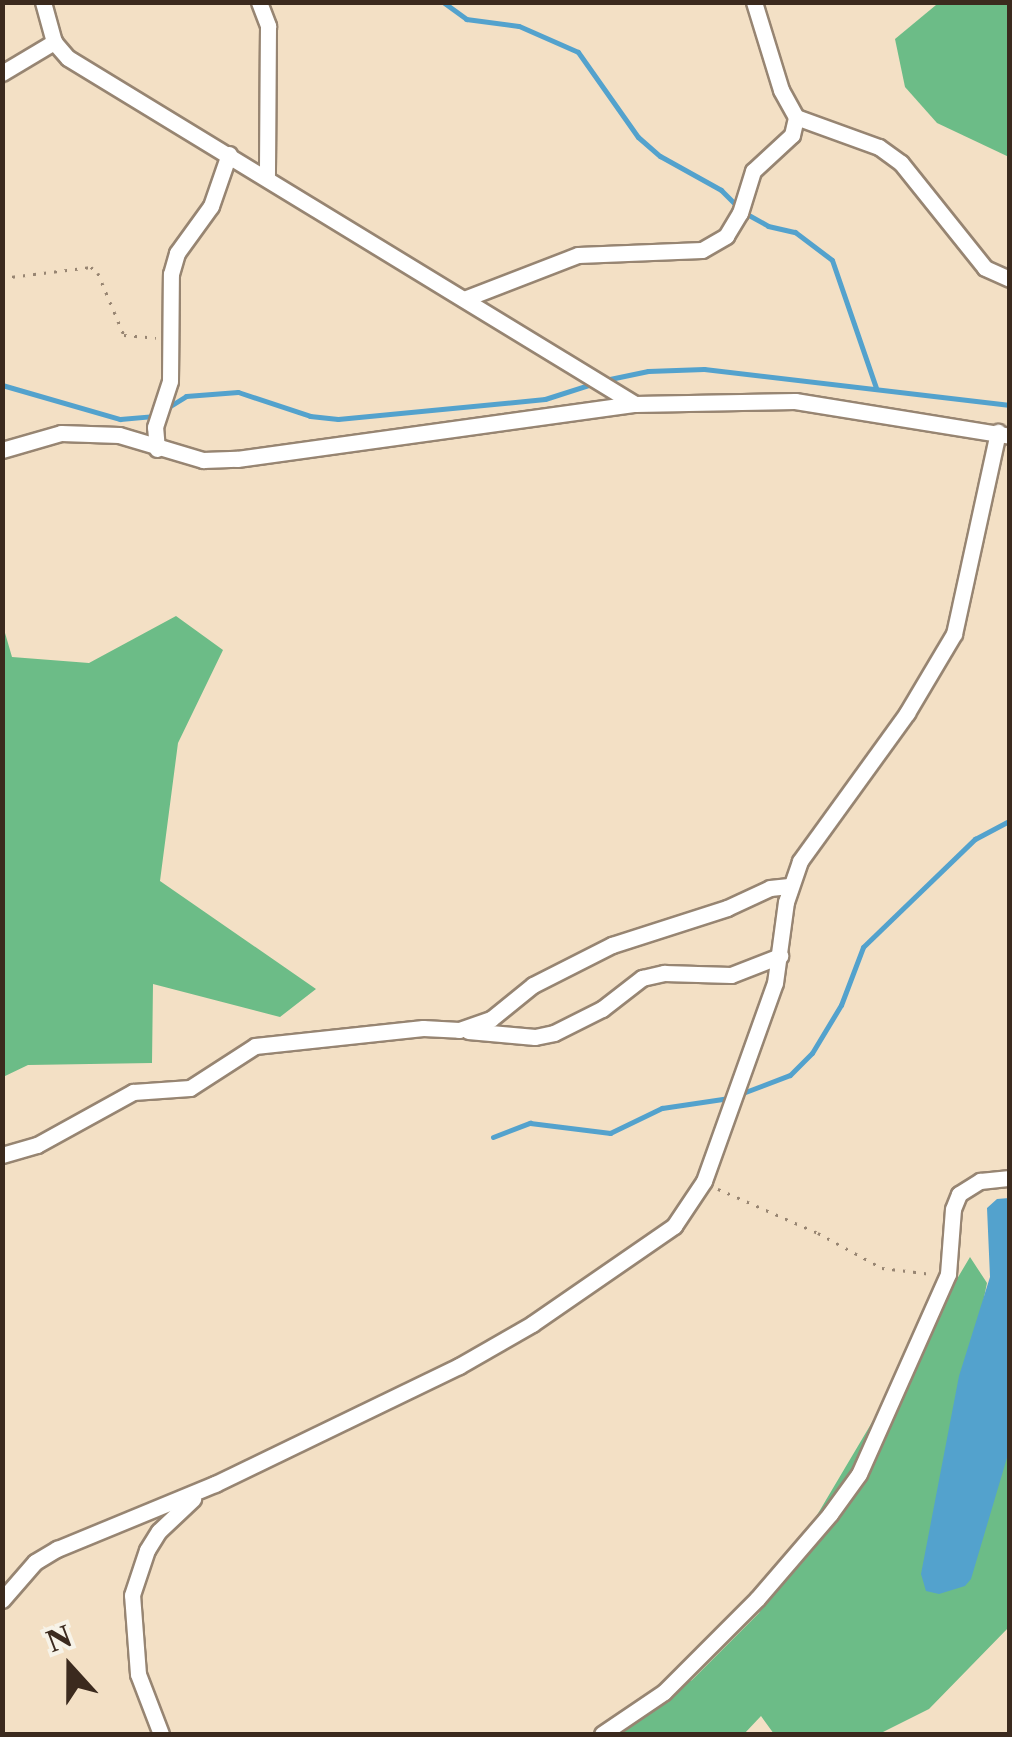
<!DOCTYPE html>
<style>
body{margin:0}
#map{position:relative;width:1012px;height:1737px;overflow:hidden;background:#f3e0c5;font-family:"Libre Caslon Text",serif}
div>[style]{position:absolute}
.forest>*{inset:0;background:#6cbc87}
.water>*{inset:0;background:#53a2cd}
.stream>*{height:5px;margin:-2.5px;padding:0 2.5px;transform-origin:2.5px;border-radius:2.5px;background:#53a2cd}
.path>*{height:2.5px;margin-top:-1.25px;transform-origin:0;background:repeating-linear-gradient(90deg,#978572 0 2.5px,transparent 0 10.5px)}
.roads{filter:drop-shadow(2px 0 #978572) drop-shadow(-2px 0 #978572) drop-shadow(0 2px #978572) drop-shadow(0 -2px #978572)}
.minor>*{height:15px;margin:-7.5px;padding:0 7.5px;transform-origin:7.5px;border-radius:7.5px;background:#fff}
span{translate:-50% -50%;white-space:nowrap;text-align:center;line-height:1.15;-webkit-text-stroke:8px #f7f3e8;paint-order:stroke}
.frame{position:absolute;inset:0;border:5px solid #3b2a1e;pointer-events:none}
.north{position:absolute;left:20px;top:1617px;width:100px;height:100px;-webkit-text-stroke:8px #f7f3e8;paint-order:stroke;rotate:339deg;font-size:28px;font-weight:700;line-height:40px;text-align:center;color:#3b2a1e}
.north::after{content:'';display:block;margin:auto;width:35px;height:45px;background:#3b2a1e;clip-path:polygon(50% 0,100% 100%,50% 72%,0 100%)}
</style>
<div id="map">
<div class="forest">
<div style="clip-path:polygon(961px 2px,1009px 3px,1009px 157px,937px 123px,905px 87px,895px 39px,936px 5px)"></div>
<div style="clip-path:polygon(176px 616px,223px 650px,178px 743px,160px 881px,316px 989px,280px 1017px,153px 984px,152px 1063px,28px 1065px,3px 1077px,3px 626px,12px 657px,89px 663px)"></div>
<div style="clip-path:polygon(970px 1257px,987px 1283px,933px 1551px,1009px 1438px,1009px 1627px,929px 1709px,879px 1734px,774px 1734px,761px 1716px,744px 1734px,597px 1734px,692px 1680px,759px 1613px)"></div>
</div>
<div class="water">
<div style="clip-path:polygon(1009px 1198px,1009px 1451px,971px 1579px,965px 1586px,939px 1594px,926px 1591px,921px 1574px,959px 1376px,990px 1277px,987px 1208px,997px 1199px)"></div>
</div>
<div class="stream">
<div style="left:443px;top:2px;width:29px;rotate:36deg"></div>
<div style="left:466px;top:19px;width:53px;rotate:7.5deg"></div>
<div style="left:519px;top:26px;width:64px;rotate:23.8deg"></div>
<div style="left:578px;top:52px;width:104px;rotate:54.8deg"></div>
<div style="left:638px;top:137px;width:29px;rotate:41deg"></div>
<div style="left:660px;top:156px;width:70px;rotate:29.1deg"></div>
<div style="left:721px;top:190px;width:23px;rotate:45deg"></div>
<div style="left:745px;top:213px;width:26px;rotate:29deg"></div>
<div style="left:768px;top:226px;width:28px;rotate:13deg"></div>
<div style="left:795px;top:232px;width:46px;rotate:37.1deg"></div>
<div style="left:832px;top:260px;width:135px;rotate:71deg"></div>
<div style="left:605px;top:380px;width:44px;rotate:-11.8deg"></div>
<div style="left:648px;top:371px;width:56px;rotate:-2deg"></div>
<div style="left:704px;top:369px;width:308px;rotate:6.7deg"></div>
<div style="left:2px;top:385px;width:123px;rotate:16.1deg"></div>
<div style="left:120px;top:419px;width:33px;rotate:-5deg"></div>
<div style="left:167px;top:408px;width:22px;rotate:-32deg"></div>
<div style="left:186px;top:396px;width:52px;rotate:-4.4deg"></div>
<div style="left:238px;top:392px;width:76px;rotate:18.4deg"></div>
<div style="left:310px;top:416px;width:28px;rotate:6deg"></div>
<div style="left:338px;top:419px;width:208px;rotate:-5.5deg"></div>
<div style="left:545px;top:399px;width:52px;rotate:-17.7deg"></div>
<div style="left:740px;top:1094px;width:53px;rotate:-20.8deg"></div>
<div style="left:790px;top:1075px;width:31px;rotate:-45deg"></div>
<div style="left:812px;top:1053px;width:56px;rotate:-58.9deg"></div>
<div style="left:841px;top:1005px;width:62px;rotate:-69.2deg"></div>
<div style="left:863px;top:947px;width:156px;rotate:-44deg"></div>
<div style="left:975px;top:839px;width:40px;rotate:-28deg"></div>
<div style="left:493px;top:1137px;width:40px;rotate:-21deg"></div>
<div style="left:530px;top:1123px;width:81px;rotate:7.1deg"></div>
<div style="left:610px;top:1133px;width:58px;rotate:-25.7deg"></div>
<div style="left:662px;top:1108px;width:68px;rotate:-8.5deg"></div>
</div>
<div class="path">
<div style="left:2px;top:278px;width:90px;rotate:-7deg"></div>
<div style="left:91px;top:267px;width:9px;rotate:41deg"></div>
<div style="left:98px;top:273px;width:67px;rotate:67.2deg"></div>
<div style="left:124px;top:335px;width:32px;rotate:5deg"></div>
<div style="left:718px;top:1189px;width:109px;rotate:23.7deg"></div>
<div style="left:818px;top:1233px;width:73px;rotate:28.7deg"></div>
<div style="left:882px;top:1268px;width:50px;rotate:6.8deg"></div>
</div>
<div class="roads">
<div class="minor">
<div style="left:43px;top:2px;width:41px;rotate:74.6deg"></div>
<div style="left:54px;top:42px;width:21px;rotate:49deg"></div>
<div style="left:68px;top:58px;width:664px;rotate:31.39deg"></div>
<div style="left:635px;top:404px;width:160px;rotate:-1.1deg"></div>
<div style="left:795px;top:401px;width:218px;rotate:9.2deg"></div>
<div style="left:259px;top:2px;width:26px;rotate:69deg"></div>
<div style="left:268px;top:26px;width:150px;rotate:90.4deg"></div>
<div style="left:754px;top:2px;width:92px;rotate:72.9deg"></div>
<div style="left:781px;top:90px;width:31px;rotate:61deg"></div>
<div style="left:796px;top:117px;width:88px;rotate:19.9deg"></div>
<div style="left:879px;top:147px;width:27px;rotate:36deg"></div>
<div style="left:901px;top:163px;width:134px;rotate:51.3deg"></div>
<div style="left:985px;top:268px;width:27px;rotate:24deg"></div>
<div style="left:2px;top:73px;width:61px;rotate:-30.8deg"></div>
<div style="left:464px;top:299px;width:122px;rotate:-21.1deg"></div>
<div style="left:578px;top:255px;width:124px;rotate:-2.3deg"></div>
<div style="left:702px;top:250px;width:28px;rotate:-30deg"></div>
<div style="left:726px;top:236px;width:27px;rotate:-59deg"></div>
<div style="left:740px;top:213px;width:44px;rotate:-72.8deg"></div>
<div style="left:753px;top:171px;width:53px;rotate:-42.7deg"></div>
<div style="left:792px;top:135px;width:18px;rotate:-77deg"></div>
<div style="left:157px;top:449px;width:22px;rotate:-95deg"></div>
<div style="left:155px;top:427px;width:48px;rotate:-71.9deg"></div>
<div style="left:170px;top:381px;width:107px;rotate:-89.5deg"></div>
<div style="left:171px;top:274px;width:22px;rotate:-74deg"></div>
<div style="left:177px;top:253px;width:58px;rotate:-54.1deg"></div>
<div style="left:211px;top:206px;width:55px;rotate:-70.9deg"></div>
<div style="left:2px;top:450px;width:61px;rotate:-16.1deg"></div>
<div style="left:61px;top:433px;width:58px;rotate:2deg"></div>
<div style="left:119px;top:435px;width:88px;rotate:16.6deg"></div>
<div style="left:203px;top:460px;width:34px;rotate:-2deg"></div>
<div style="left:237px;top:459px;width:402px;rotate:-7.9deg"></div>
<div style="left:468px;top:1031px;width:67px;rotate:5.1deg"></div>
<div style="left:535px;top:1037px;width:19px;rotate:-12deg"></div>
<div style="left:554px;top:1033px;width:54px;rotate:-26.6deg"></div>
<div style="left:602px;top:1009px;width:51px;rotate:-37.8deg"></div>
<div style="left:642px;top:978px;width:23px;rotate:-13deg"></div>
<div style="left:664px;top:973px;width:67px;rotate:1.7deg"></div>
<div style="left:731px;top:975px;width:53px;rotate:-21.2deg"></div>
<div style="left:2px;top:1155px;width:36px;rotate:-16deg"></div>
<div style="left:37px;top:1145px;width:110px;rotate:-28.9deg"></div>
<div style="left:133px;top:1092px;width:57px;rotate:-4deg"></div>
<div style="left:190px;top:1088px;width:77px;rotate:-32.9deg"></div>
<div style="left:255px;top:1046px;width:169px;rotate:-6.1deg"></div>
<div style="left:423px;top:1028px;width:36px;rotate:3deg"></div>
<div style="left:459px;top:1030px;width:34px;rotate:-19deg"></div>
<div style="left:491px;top:1019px;width:54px;rotate:-39deg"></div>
<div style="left:533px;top:985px;width:89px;rotate:-26.9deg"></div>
<div style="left:612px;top:945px;width:121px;rotate:-17.8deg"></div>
<div style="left:727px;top:908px;width:47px;rotate:-24.9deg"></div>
<div style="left:770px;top:888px;width:19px;rotate:-6deg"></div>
<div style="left:2px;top:1600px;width:50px;rotate:-49deg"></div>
<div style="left:35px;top:1562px;width:26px;rotate:-31deg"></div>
<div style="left:57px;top:1549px;width:171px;rotate:-22.4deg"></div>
<div style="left:215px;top:1484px;width:271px;rotate:-25.8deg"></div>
<div style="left:459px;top:1366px;width:84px;rotate:-29.9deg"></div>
<div style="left:532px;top:1324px;width:173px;rotate:-34.6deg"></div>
<div style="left:674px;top:1226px;width:54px;rotate:-56.3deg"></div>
<div style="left:704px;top:1181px;width:210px;rotate:-70.3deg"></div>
<div style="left:775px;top:983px;width:82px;rotate:-82.3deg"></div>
<div style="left:786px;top:902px;width:43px;rotate:-71.1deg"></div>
<div style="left:800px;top:861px;width:183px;rotate:-54.1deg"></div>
<div style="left:907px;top:713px;width:92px;rotate:-59.3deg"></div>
<div style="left:954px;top:634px;width:207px;rotate:-77.7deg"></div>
<div style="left:161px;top:1734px;width:64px;rotate:-111deg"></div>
<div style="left:138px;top:1674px;width:79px;rotate:-94.3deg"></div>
<div style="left:132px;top:1595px;width:47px;rotate:-71.6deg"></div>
<div style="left:147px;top:1550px;width:22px;rotate:-58deg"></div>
<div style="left:159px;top:1531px;width:47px;rotate:-43.3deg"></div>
<div style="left:602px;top:1734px;width:75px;rotate:-34.1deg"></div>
<div style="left:664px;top:1692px;width:132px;rotate:-45deg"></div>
<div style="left:757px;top:1599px;width:112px;rotate:-49.3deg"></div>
<div style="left:830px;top:1514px;width:49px;rotate:-54.1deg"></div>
<div style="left:859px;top:1474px;width:219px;rotate:-66deg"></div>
<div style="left:948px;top:1274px;width:65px;rotate:-85.6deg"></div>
<div style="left:953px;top:1209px;width:16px;rotate:-68deg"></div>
<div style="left:959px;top:1194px;width:25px;rotate:-32deg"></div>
<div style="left:980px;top:1181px;width:30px;rotate:-6deg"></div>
</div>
</div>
<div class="frame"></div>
<div class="north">N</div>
</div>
